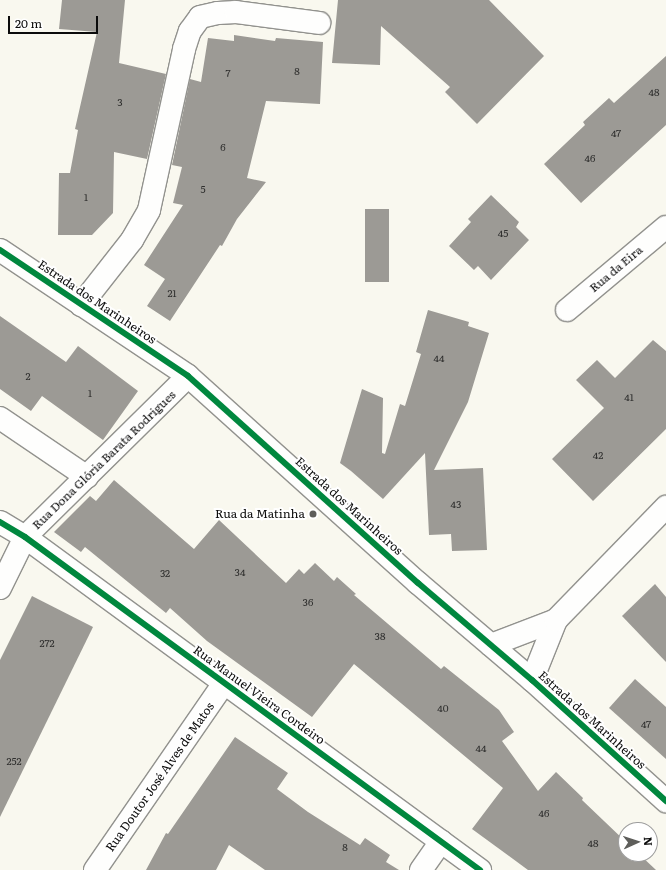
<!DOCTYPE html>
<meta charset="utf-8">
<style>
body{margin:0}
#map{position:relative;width:666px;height:870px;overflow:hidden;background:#f9f8ef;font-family:Literata,serif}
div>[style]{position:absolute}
.building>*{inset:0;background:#9c9a95;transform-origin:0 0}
.roads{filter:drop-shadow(1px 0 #92928e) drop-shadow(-1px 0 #92928e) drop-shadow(0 1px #92928e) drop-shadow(0 -1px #92928e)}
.minor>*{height:22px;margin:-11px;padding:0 11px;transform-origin:11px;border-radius:11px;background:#fefefd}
.tertiary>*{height:22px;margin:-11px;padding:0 11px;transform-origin:11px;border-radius:11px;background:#fefefd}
.cycleway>*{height:6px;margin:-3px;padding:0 3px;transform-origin:3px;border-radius:3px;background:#00873e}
.dots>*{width:11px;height:11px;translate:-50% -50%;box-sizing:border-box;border:2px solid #fff;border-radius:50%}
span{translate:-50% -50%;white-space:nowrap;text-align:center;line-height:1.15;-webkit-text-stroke:4px #fff;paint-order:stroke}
.number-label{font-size:10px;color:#2f2f2e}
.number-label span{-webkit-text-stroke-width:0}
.street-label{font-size:12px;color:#0b0b0b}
.poi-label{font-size:12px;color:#0b0b0b}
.right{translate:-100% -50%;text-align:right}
.north{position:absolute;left:618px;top:822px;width:40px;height:40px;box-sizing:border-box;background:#fff;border:1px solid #9d9d9d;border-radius:50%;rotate:87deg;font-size:11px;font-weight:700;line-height:16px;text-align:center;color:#0b0b0b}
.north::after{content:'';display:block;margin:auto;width:14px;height:18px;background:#5e5e5b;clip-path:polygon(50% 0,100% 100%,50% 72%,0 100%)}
.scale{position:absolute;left:8px;top:16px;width:90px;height:18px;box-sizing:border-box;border:2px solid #0b0b0b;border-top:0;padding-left:5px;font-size:12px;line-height:14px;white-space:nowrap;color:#0b0b0b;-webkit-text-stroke:3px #fff;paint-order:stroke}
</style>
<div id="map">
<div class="building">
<div style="clip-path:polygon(62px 0,125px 0,119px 63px,166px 74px,147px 159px,114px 152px,113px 213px,92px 235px,58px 235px,59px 173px,70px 173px,78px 130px,75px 129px,97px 32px,59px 29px)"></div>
<div style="clip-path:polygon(338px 0,489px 0,544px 56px,477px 124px,445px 92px,450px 87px,381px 26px,380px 65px,332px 63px)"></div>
<div style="clip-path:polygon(234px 35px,275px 41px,276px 38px,323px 42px,320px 104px,266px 101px,247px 178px,266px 182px,237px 219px,222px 246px,220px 245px,170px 321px,147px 306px,165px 279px,144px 265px,183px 205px,173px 203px,182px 167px,172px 165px,190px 79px,201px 82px,208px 38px,234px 41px)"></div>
<div style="clip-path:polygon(666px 56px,666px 125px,581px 203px,544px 164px,585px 125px,583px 122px,609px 98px,614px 103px)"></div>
<div style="clip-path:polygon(491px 195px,519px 222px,516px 227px,529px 240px,491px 280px,478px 266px,474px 270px,449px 246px,471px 222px,468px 219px)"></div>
<div style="left:365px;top:209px;width:24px;height:73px"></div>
<div style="clip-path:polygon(428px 310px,469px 322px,468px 326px,489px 333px,468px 402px,434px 470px,483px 468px,487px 550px,452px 551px,451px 534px,429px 535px,425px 453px,383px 499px,351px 471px,340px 463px,362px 389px,383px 398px,382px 453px,385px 454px,400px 404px,405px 406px,421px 354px,416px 352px)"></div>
<div style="clip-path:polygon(0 316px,66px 362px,78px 346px,138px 391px,103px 440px,42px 396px,31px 411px,0 389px)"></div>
<div style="clip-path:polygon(653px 340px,666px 351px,666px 429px,593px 501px,552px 459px,604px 408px,576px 380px,597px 360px,615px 378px)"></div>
<div style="clip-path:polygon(114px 480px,194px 549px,219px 520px,286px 583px,299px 569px,304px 574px,315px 563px,334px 581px,337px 577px,356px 594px,354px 595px,441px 669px,444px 666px,499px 710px,514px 732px,502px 741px,538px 791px,556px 772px,583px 798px,582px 800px,626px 842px,626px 854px,639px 854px,656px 870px,528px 870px,472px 829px,503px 788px,354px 664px,312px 717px,207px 641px,170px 608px,166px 613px,85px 547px,81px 552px,54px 532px,90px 496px,96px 501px)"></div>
<div style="clip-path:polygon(655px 584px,666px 597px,666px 662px,622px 616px)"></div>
<div style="clip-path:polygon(32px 596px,93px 627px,0 817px,0 660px)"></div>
<div style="clip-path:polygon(635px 679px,666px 707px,666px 759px,609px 708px)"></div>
<div style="clip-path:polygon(235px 737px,288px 773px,277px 789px,308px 812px,360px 845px,365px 838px,390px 855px,386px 862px,399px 870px,265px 870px,229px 845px,216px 870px,146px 870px,166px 833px,168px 834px)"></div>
</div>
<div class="roads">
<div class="minor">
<div style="left:81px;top:305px;width:83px;rotate:-51.9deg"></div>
<div style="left:132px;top:240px;width:34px;rotate:-60deg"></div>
<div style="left:149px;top:210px;width:165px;rotate:-77.7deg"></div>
<div style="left:184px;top:49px;width:19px;rotate:-72deg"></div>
<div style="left:190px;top:31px;width:17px;rotate:-54deg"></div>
<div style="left:200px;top:17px;width:18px;rotate:-13deg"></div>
<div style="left:218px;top:13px;width:18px;rotate:-3deg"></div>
<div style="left:236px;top:12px;width:84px;rotate:7.5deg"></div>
<div style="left:567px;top:310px;width:129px;rotate:-40deg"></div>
<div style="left:0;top:418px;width:105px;rotate:34.1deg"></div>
<div style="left:0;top:522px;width:29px;rotate:31deg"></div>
<div style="left:25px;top:537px;width:564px;rotate:36.2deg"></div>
<div style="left:0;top:588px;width:57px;rotate:-63.9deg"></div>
<div style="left:25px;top:537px;width:229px;rotate:-44.6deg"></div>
<div style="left:491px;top:645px;width:70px;rotate:-21deg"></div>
<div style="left:532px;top:680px;width:65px;rotate:-68.2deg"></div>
<div style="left:556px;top:620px;width:158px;rotate:-45.8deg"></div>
<div style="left:95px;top:870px;width:227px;rotate:-55.4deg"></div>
<div style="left:421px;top:870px;width:35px;rotate:-55deg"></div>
</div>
<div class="tertiary">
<div style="left:0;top:250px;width:226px;rotate:33.8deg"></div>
<div style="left:188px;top:376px;width:309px;rotate:42deg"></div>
<div style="left:418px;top:583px;width:150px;rotate:40.4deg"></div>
<div style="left:532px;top:680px;width:181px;rotate:42.1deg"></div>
</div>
</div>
<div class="cycleway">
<div style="left:0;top:250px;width:226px;rotate:33.8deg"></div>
<div style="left:188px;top:376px;width:309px;rotate:42deg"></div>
<div style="left:418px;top:583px;width:150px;rotate:40.4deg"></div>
<div style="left:532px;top:680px;width:181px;rotate:42.1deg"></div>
<div style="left:0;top:522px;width:29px;rotate:31deg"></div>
<div style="left:25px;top:537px;width:564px;rotate:36.2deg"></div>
</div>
<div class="dots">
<div style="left:313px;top:514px;background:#5e5e5b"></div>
</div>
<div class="number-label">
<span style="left:297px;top:71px">8</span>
<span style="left:228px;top:73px">7</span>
<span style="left:654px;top:92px">48</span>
<span style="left:120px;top:102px">3</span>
<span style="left:616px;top:133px">47</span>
<span style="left:223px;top:147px">6</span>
<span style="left:590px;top:158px">46</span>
<span style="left:203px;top:189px">5</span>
<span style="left:86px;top:197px">1</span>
<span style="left:503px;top:233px">45</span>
<span style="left:172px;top:293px">21</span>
<span style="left:439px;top:358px">44</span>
<span style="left:28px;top:376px">2</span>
<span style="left:90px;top:393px">1</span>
<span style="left:629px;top:397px">41</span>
<span style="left:598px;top:455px">42</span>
<span style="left:456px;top:504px">43</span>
<span style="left:240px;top:572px">34</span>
<span style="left:165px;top:573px">32</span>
<span style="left:308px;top:602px">36</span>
<span style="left:380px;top:636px">38</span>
<span style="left:47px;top:643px">272</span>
<span style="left:443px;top:708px">40</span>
<span style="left:646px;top:724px">47</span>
<span style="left:481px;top:748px">44</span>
<span style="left:14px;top:761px">252</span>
<span style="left:544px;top:813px">46</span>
<span style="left:593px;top:843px">48</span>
<span style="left:345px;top:847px">8</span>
</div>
<div class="street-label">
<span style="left:616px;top:269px;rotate:-40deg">Rua da Eira</span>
<span style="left:97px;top:302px;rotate:34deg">Estrada dos Marinheiros</span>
<span style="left:104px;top:460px;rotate:-44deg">Rua Dona Glória Barata Rodrigues</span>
<span style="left:349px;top:506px;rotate:42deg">Estrada dos Marinheiros</span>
<span style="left:259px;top:695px;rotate:36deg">Rua Manuel Vieira Cordeiro</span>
<span style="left:592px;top:720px;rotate:42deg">Estrada dos Marinheiros</span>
<span style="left:160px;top:777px;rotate:-55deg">Rua Doutor José Alves de Matos</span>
</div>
<div class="poi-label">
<span class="right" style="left:305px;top:514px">Rua da Matinha</span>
</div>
<div class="north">N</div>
<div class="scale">20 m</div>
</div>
